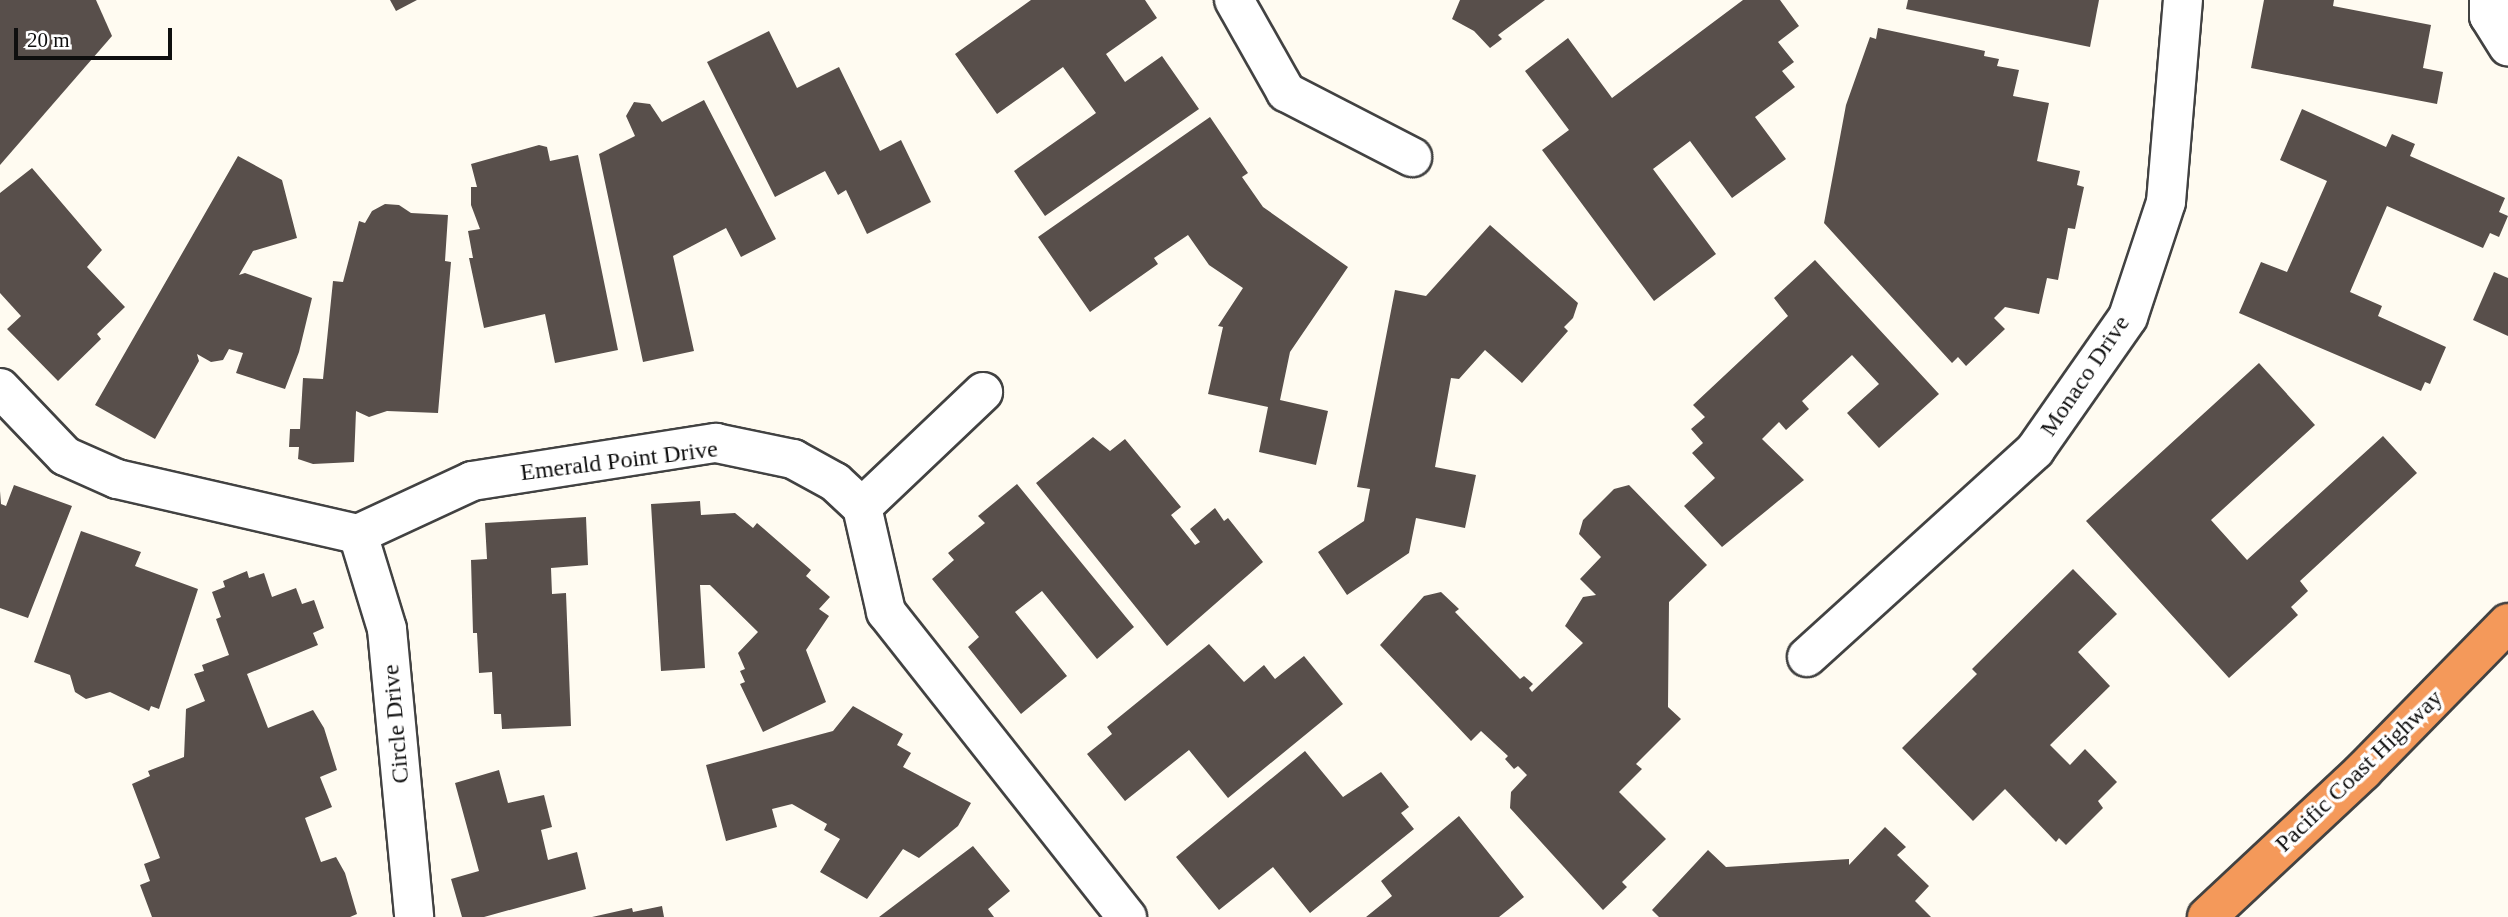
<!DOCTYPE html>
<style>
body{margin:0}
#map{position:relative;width:2508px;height:917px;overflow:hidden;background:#fffbf1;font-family:Georgia,serif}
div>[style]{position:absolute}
.building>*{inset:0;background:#584f4b}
.roads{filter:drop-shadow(2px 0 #424242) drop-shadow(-2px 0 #424242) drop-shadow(0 2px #424242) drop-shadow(0 -2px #424242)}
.minor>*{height:38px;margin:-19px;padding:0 19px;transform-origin:19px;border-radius:19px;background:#fff}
.highway>*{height:38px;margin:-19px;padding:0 19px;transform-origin:19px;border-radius:19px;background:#f4995a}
span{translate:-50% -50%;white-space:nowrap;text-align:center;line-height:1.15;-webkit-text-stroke:7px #fff;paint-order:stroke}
.street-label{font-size:24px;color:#0f0f0f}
.scale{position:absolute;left:14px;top:28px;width:158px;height:32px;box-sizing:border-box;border:4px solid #0f0f0f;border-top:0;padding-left:9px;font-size:21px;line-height:24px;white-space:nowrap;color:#0f0f0f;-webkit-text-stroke:5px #fff;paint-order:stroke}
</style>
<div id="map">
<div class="building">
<div style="clip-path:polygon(0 0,96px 0,112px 36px,0 165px)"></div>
<div style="clip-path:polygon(390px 0,417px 0,396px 11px)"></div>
<div style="clip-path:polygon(1031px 0,1145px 0,1157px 18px,1106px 54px,1125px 82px,1162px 56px,1199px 109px,1045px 216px,1014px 171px,1096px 113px,1063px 67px,997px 114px,955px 54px)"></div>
<div style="clip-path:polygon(1460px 0,1545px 0,1498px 35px,1502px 39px,1490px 48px,1474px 31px,1452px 19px)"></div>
<div style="clip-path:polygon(1743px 0,1780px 0,1799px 26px,1778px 42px,1794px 62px,1782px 71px,1795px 87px,1755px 117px,1786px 159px,1732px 198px,1690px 141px,1653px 169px,1716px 254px,1654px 301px,1542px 150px,1569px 130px,1525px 71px,1568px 38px,1612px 98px)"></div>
<div style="clip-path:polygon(1908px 0,2099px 0,2090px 47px,1906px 9px)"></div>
<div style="clip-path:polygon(2264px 0,2334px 0,2333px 6px,2431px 25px,2423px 68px,2443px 72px,2437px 104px,2251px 68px)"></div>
<div style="clip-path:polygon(1878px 28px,1985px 51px,1984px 56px,1999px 59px,1997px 66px,2019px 70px,2013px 96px,2049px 103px,2037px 161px,2080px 171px,2077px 185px,2084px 187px,2075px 229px,2068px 228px,2058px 280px,2047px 278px,2039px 314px,2005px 307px,1994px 318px,2005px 329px,1966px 366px,1958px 357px,1952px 363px,1824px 223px,1846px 105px,1870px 37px,1876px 39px)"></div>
<div style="clip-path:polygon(769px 31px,797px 88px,839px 67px,880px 151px,901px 140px,931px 202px,867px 234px,846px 190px,838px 195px,825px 171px,775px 197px,707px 62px)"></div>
<div style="clip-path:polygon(704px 100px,776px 239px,741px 257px,726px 228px,673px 256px,694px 351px,643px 362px,599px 154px,635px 136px,626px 116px,634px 102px,650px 104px,662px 122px)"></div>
<div style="clip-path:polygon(2302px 109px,2386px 147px,2392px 134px,2415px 144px,2410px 156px,2505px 198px,2499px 212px,2508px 216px,2499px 237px,2490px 233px,2483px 248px,2387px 206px,2350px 292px,2382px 306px,2378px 316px,2446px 347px,2430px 384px,2425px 382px,2421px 391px,2239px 313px,2261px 262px,2287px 272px,2327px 181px,2280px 160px)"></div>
<div style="clip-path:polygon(1210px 117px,1248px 173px,1242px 177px,1263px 207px,1348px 267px,1290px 352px,1280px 400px,1328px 411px,1316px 465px,1259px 452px,1268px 407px,1208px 394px,1223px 327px,1218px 326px,1243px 288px,1209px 265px,1188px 235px,1154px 258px,1158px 264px,1090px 312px,1038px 237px)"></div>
<div style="clip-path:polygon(539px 145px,547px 147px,550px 161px,578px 155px,618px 350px,555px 363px,545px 314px,484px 328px,469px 258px,473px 258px,468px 231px,480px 229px,471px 205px,471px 187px,477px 187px,471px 164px)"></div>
<div style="clip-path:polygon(238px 156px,282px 180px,297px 238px,253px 251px,239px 275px,245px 273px,312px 298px,299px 352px,285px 389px,236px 373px,243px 353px,229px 349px,223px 360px,211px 362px,197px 354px,199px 361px,155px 439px,95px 405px)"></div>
<div style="clip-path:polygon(32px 168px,102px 250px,87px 267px,125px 307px,97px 334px,101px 339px,58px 381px,7px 329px,21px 316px,0 293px,0 193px)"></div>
<div style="clip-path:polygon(385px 204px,399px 205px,411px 213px,448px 215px,445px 261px,451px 262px,438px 413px,387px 411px,369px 417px,356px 411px,354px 462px,313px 464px,298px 459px,299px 447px,289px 447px,290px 429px,300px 429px,303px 378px,323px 379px,333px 281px,343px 282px,359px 221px,365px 223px,372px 211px)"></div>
<div style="clip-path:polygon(1490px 225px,1578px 303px,1573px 318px,1564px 327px,1568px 331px,1522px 383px,1485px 350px,1459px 379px,1451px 378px,1435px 467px,1476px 475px,1465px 528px,1416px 518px,1409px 553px,1347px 595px,1318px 552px,1364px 521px,1370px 489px,1357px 487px,1395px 290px,1426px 296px)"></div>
<div style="clip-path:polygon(1815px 260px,1939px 394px,1879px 448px,1847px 413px,1879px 384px,1852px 355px,1802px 401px,1809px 409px,1786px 430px,1779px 422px,1762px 439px,1804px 480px,1722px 547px,1684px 506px,1715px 478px,1692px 453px,1703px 443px,1691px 429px,1705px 417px,1693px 405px,1788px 316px,1774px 298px)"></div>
<div style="clip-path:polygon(2494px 272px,2508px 278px,2508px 336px,2473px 320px)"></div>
<div style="clip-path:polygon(2259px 363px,2315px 425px,2211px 520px,2247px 560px,2383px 436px,2417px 473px,2300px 581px,2308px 591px,2291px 607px,2298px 615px,2229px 678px,2086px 521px)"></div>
<div style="clip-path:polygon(1093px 437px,1110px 451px,1125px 439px,1181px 507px,1171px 515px,1195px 545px,1200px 542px,1190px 529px,1215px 508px,1224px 521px,1228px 518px,1263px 562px,1167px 646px,1036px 483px)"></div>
<div style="clip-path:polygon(1017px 484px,1134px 627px,1097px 659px,1042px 591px,1015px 612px,1067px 676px,1021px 714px,968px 647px,979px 637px,932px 579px,954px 560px,948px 553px,985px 523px,978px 516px)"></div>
<div style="clip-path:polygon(14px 485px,72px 506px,28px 618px,0 608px,0 491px,1px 504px,6px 506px)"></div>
<div style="clip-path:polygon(1629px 485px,1707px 565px,1669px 602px,1668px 707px,1681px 719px,1636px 764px,1642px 769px,1619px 792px,1666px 839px,1622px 882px,1627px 887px,1603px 910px,1510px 808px,1511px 792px,1527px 775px,1518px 766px,1514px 769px,1505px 759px,1508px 756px,1481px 731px,1471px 741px,1380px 645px,1424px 596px,1441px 592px,1459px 609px,1455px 612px,1520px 679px,1524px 676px,1533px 684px,1529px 688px,1532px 692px,1583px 643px,1565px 626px,1583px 597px,1596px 595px,1580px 579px,1601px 557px,1579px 534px,1583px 520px,1614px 489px)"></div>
<div style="clip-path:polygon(700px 501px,701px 515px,735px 513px,753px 528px,757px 523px,811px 570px,806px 576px,830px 597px,819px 609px,829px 616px,806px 650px,826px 702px,763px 732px,740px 684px,745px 682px,740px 671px,745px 669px,738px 653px,758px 632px,710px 585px,700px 585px,705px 668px,661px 671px,651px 504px)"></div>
<div style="clip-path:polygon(586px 517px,588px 565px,551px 568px,552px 594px,566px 593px,571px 726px,502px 729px,501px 714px,494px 714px,492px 672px,479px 673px,477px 633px,473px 633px,471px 560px,487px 559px,485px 523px)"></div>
<div style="clip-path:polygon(81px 531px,141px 552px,135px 566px,198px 589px,159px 709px,151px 706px,149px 711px,110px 692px,86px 699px,75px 692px,70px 675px,34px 662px)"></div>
<div style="clip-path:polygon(2073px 569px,2117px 614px,2078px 652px,2110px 686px,2050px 745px,2070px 765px,2085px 749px,2117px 782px,2098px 801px,2103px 808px,2066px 845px,2059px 838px,2056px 842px,2005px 789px,1973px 821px,1902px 748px,1977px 674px,1972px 669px)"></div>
<div style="clip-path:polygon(247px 571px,249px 578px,264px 573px,272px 597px,296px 588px,302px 604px,314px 600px,324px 628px,313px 633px,318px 645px,247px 674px,268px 728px,313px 710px,324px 728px,337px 770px,320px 777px,332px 807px,305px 818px,321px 862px,336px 857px,345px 873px,357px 914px,350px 917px,152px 917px,140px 885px,150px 881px,144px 864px,160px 858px,132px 784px,150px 776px,148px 771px,184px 757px,186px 709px,205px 701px,194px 674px,204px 671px,202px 665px,229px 655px,216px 619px,221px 617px,212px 592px,225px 587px,223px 581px)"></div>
<div style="clip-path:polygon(1209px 644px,1244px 682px,1264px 665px,1275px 679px,1304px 656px,1343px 704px,1228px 798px,1189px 750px,1125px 801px,1087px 754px,1112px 734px,1107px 727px)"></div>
<div style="clip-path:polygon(853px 706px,903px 734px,897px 745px,911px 753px,903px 767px,971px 803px,958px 826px,919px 858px,903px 849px,867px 899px,820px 872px,840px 839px,824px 830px,827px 824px,792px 804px,772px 809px,777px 827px,726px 841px,706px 765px,833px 731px)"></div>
<div style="clip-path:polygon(1305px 751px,1343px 797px,1381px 772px,1409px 807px,1401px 813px,1414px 829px,1310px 913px,1273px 867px,1219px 910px,1176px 857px)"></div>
<div style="clip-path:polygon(499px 770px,508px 803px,544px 795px,552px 827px,541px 830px,548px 860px,577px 852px,586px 889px,484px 917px,462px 917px,451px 879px,479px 871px,455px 783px)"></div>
<div style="clip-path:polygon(1459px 816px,1524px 897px,1499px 917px,1366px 917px,1392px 896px,1381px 881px)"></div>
<div style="clip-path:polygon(1885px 827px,1906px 847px,1897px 855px,1929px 886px,1915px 901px,1931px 917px,1659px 917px,1652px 910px,1708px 850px,1726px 867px,1849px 859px,1849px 865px)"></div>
<div style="clip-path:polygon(973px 846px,1010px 891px,988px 909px,994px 917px,879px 917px)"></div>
<div style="clip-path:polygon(662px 906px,664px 917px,592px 917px,632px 908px,633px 912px)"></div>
</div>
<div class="roads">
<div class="minor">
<div style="left:1234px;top:0;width:106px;rotate:60.5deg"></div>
<div style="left:1286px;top:92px;width:142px;rotate:27.3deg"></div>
<div style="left:2489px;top:0;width:16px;rotate:90deg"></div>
<div style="left:2489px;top:16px;width:36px;rotate:58deg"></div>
<div style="left:0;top:388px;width:94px;rotate:46.3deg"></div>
<div style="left:65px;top:456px;width:57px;rotate:23.9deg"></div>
<div style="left:117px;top:479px;width:247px;rotate:12.9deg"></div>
<div style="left:358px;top:534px;width:126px;rotate:-24.9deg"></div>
<div style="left:472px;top:481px;width:247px;rotate:-8.9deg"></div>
<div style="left:716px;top:443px;width:79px;rotate:11.7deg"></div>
<div style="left:793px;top:459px;width:48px;rotate:28.7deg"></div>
<div style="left:835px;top:482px;width:37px;rotate:43deg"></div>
<div style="left:862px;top:507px;width:108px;rotate:77.1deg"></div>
<div style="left:886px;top:612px;width:389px;rotate:51.7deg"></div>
<div style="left:862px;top:507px;width:167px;rotate:-43.5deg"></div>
<div style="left:358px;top:534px;width:99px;rotate:73deg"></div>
<div style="left:387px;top:629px;width:289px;rotate:84.6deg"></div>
<div style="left:1807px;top:657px;width:308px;rotate:-42.2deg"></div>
<div style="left:2035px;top:450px;width:162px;rotate:-55deg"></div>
<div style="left:2128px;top:317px;width:121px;rotate:-71.7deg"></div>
<div style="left:2166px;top:202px;width:203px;rotate:-85.2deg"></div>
</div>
<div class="highway">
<div style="left:2207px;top:917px;width:214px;rotate:-43.1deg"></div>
<div style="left:2363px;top:771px;width:207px;rotate:-45.6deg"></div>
</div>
</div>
<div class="street-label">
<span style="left:2085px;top:376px;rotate:-56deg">Monaco Drive</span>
<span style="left:619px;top:461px;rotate:-7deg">Emerald Point Drive</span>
<span style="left:396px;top:724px;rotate:-95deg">Circle Drive</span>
<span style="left:2359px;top:771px;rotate:-44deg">Pacific Coast Highway</span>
</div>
<div class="scale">20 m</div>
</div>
